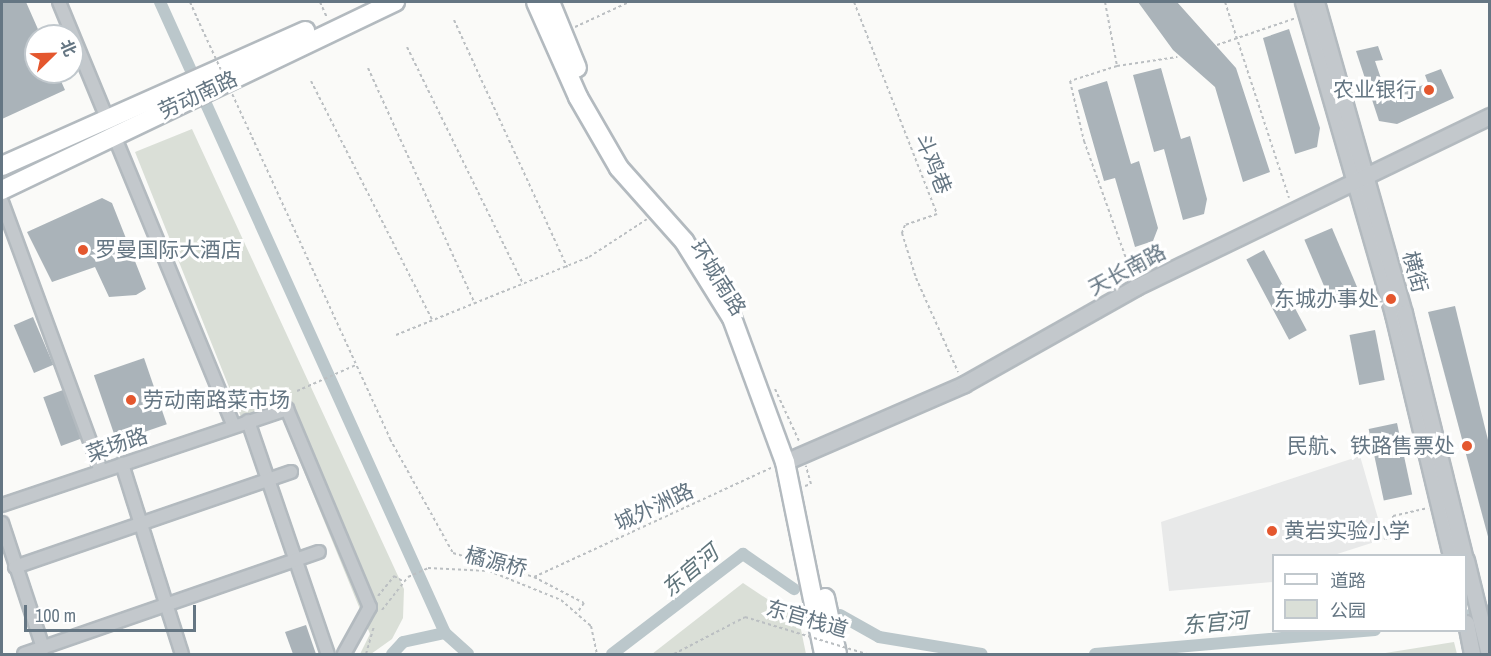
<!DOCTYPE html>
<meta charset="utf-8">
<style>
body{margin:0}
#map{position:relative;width:1491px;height:656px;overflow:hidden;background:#fafaf8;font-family:"Archivo Narrow","Noto Sans SC",sans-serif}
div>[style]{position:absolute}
.built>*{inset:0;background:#e8e9e9}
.green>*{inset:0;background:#dadfd7}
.canal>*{height:12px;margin:-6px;padding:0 6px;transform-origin:6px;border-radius:6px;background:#bbc7cb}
.building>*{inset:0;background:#aab3b9;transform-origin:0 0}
.path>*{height:2px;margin-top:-1px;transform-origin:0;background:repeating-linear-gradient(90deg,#bbbfc2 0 3px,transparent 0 6px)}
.roads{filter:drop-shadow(2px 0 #b3babf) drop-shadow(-2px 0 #b3babf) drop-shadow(0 2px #b3babf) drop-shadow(0 -2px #b3babf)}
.minor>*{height:12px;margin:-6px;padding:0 6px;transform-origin:6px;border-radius:6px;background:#c3c8cc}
.tertiary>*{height:15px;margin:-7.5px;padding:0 7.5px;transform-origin:7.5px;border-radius:7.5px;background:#c3c8cc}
.secondary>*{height:18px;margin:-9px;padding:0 9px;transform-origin:9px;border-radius:9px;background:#fff}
.path-bridge>*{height:2px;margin-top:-1px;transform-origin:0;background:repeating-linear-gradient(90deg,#bbbfc2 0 3px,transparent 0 6px)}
.dots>*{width:16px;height:16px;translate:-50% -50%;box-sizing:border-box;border:3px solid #fff;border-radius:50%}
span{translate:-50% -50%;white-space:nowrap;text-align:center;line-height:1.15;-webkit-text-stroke:6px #fff;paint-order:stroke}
.poi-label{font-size:21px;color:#657683}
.right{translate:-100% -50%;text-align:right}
.left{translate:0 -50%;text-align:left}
.street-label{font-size:21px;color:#657683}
.water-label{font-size:22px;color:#60757c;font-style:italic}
.frame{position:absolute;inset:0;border:3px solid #657683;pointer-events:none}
.legend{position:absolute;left:1272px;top:554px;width:195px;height:78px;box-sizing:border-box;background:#fff;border:2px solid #c1c8cd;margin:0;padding:8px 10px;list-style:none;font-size:18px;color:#657683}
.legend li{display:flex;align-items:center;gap:12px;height:30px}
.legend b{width:30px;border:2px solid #c1c8cd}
.north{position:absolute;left:24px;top:24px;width:60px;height:60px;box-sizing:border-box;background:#fff;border:2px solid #c1c8cd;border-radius:50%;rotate:67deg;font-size:16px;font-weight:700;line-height:24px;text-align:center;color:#657683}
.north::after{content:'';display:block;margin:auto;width:21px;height:27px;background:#e4572e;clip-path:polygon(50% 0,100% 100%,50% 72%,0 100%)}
.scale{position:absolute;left:24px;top:605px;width:172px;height:27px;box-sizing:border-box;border:3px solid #657683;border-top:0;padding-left:8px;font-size:18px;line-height:21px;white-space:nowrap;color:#657683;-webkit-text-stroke:4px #fff;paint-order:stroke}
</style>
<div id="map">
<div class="built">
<div style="clip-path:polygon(1360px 456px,1384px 539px,1334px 555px,1274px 556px,1273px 582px,1169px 591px,1161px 522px)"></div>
</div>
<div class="green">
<div style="clip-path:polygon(192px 129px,404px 589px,403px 618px,392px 639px,371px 654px,360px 654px,370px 634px,279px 410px,243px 422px,135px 152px)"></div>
<div style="clip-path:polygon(743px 583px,799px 620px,806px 654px,652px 654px)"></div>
<div style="clip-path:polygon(1454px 642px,1457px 654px,1379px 654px)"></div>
</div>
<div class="canal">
<div style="left:160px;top:2px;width:692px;rotate:65.69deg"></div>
<div style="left:445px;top:633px;width:31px;rotate:42deg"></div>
<div style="left:840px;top:615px;width:45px;rotate:29.4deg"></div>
<div style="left:879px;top:637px;width:104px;rotate:9.4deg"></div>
<div style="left:1466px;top:616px;width:25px;rotate:-14deg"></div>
<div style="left:392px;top:654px;width:16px;rotate:-47deg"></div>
<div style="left:403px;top:642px;width:43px;rotate:-12.1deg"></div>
<div style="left:612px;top:654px;width:165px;rotate:-37.4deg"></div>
<div style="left:743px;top:554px;width:62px;rotate:34.5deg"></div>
<div style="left:1095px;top:654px;width:281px;rotate:-4.9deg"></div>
</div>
<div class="building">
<div style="clip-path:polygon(2px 2px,26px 2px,41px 36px,36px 36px,36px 72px,57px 72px,65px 90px,2px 119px)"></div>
<div style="clip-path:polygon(1138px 2px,1177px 2px,1236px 68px,1270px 172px,1243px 182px,1215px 87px,1173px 50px)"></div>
<div style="clip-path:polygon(1289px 29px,1320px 128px,1317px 147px,1295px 154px,1263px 38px)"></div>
<div style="clip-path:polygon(1378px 46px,1383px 60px,1375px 61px,1388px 99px,1428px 83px,1425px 75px,1441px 69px,1454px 98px,1397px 124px,1379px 121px,1356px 51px)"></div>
<div style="clip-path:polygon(1161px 68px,1181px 139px,1190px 136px,1207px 199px,1204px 214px,1183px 220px,1164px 149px,1154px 152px,1133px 75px)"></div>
<div style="clip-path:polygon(1107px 81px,1131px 164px,1139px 161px,1158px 228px,1153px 241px,1135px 247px,1115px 178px,1104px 181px,1078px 90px)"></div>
<div style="clip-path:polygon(102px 198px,112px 203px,146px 289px,136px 295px,109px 297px,95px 267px,52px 282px,27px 232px)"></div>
<div style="left:1332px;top:228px;width:69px;height:30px;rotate:67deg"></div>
<div style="left:1264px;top:250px;width:91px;height:20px;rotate:62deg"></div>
<div style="clip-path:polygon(1455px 306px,1490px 448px,1490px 544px,1428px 312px)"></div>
<div style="left:33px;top:317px;width:52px;height:21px;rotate:67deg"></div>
<div style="left:1375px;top:330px;width:51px;height:26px;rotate:79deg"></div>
<div style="left:144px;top:358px;width:70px;height:53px;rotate:71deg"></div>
<div style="left:63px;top:390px;width:52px;height:21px;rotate:70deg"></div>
<div style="left:1397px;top:423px;width:73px;height:29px;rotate:78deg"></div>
<div style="clip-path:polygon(306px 625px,316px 654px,293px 654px,285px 632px)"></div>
</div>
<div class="path">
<div style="left:190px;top:2px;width:17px;rotate:66deg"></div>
<div style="left:320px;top:2px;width:17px;rotate:66deg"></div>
<div style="left:854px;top:2px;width:228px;rotate:68.6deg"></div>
<div style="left:937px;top:214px;width:34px;rotate:161deg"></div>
<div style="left:905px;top:225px;width:9px;rotate:111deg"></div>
<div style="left:902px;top:233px;width:47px;rotate:72.7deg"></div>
<div style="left:916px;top:278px;width:103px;rotate:65.9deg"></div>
<div style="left:1105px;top:2px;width:65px;rotate:79.4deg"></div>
<div style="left:1117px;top:66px;width:49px;rotate:162.3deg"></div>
<div style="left:1070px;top:81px;width:62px;rotate:76.9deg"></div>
<div style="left:1084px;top:141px;width:142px;rotate:70.3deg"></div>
<div style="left:1225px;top:2px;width:206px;rotate:71.9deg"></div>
<div style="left:454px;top:20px;width:272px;rotate:65.4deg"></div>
<div style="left:575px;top:27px;width:60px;rotate:-24.8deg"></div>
<div style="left:1217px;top:45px;width:83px;rotate:-18.9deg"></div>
<div style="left:407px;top:47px;width:264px;rotate:63.9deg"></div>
<div style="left:1117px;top:66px;width:61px;rotate:-8.5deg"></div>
<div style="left:368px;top:68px;width:259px;rotate:65.6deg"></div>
<div style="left:311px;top:81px;width:269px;rotate:63.1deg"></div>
<div style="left:252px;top:137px;width:332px;rotate:65.4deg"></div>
<div style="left:390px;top:439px;width:130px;rotate:61.1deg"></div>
<div style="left:453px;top:553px;width:84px;rotate:16.5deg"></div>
<div style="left:534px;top:577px;width:56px;rotate:27.5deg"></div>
<div style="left:584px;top:603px;width:12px;rotate:125deg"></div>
<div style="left:396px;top:335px;width:208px;rotate:-22deg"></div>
<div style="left:589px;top:257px;width:69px;rotate:-33.2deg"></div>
<div style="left:775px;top:389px;width:57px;rotate:65.2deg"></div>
<div style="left:297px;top:391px;width:64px;rotate:-23.8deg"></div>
<div style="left:805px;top:486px;width:6px;rotate:-18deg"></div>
<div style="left:811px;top:484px;width:19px;rotate:-106deg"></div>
<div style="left:1384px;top:539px;width:9px;rotate:-13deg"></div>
<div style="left:1393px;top:537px;width:21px;rotate:-90deg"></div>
<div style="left:1393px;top:516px;width:36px;rotate:-13deg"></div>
<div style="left:534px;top:577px;width:261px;rotate:-24.7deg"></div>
<div style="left:378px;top:596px;width:26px;rotate:-51deg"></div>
<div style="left:394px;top:576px;width:12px;rotate:31deg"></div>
<div style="left:382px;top:610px;width:42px;rotate:-51.8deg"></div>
<div style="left:408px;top:577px;width:22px;rotate:-24deg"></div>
<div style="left:428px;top:568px;width:61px;rotate:2.8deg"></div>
<div style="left:489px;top:571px;width:78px;rotate:21.9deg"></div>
<div style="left:561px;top:600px;width:40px;rotate:41deg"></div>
<div style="left:591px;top:626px;width:29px;rotate:78deg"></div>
<div style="left:366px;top:654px;width:29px;rotate:-74deg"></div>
<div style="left:1438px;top:654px;width:3px"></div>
</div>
<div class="roads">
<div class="minor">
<div style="left:59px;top:2px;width:457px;rotate:67.6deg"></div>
<div style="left:2px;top:202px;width:287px;rotate:69.8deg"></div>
<div style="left:248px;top:421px;width:246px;rotate:71.1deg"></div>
<div style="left:122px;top:464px;width:199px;rotate:72.5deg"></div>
<div style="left:2px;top:505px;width:301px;rotate:-18.6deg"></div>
<div style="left:287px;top:409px;width:215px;rotate:67.3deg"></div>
<div style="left:370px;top:607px;width:54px;rotate:119deg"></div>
<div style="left:2px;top:523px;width:132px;rotate:71.8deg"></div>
<div style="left:15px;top:567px;width:292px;rotate:-19deg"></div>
<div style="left:24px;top:654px;width:312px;rotate:-19.1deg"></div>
</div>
<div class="tertiary">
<div style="left:1303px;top:2px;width:325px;rotate:73.9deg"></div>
<div style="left:1393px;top:314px;width:249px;rotate:76.5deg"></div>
<div style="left:1316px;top:2px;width:323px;rotate:74.2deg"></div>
<div style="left:1404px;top:313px;width:250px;rotate:76.1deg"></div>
<div style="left:785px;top:462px;width:195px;rotate:-23.5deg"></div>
<div style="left:964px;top:384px;width:197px;rotate:-29.4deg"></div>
<div style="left:1136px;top:287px;width:393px;rotate:-25.8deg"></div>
<div style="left:1466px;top:560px;width:97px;rotate:76.3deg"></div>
<div style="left:1466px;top:623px;width:32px;rotate:79deg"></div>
</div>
<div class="secondary">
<div style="left:536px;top:2px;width:104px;rotate:66.1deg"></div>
<div style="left:578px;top:97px;width:82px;rotate:60deg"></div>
<div style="left:619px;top:168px;width:98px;rotate:48.3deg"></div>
<div style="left:684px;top:241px;width:91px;rotate:58.1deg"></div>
<div style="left:732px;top:318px;width:153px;rotate:69.8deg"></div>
<div style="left:785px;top:462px;width:196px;rotate:78.5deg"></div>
<div style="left:550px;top:2px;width:71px;rotate:67.8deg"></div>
<div style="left:2px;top:166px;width:332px;rotate:-24deg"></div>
<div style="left:2px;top:190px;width:436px;rotate:-25.6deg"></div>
<div style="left:825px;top:598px;width:57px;rotate:77.9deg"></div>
</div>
</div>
<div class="path-bridge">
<div style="left:197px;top:18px;width:131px;rotate:65.2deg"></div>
<div style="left:674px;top:654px;width:80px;rotate:-27.5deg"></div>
<div style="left:745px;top:617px;width:127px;rotate:16.9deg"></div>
</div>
<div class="dots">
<div style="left:1429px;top:90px;background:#e4572e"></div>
<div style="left:83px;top:250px;background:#e4572e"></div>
<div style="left:1391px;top:299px;background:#e4572e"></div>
<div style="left:131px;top:400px;background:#e4572e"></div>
<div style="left:1467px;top:446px;background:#e4572e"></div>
<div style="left:1272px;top:531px;background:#e4572e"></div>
</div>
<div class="poi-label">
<span class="right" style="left:1417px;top:90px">农业银行</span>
<span class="left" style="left:95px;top:250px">罗曼国际大酒店</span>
<span class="right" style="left:1379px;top:299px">东城办事处</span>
<span class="left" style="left:143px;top:400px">劳动南路菜市场</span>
<span class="right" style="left:1455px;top:446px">民航、铁路售票处</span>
<span class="left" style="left:1284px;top:531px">黄岩实验小学</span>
</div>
<div class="street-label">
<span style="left:198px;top:95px;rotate:-25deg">劳动南路</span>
<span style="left:933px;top:164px;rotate:68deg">斗鸡巷</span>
<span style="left:1127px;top:270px;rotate:-28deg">天长南路</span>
<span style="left:1415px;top:272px;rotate:75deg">横街</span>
<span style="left:718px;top:278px;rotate:58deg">环城南路</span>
<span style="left:117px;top:445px;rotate:-19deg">菜场路</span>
<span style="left:654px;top:507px;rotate:-25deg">城外洲路</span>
<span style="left:496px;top:562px;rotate:14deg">橘源桥</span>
<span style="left:807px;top:619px;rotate:16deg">东官栈道</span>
</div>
<div class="water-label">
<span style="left:690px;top:571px;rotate:-40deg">东官河</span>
<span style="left:1215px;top:623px;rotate:-5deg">东官河</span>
</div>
<div class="frame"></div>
<ul class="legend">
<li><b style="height:8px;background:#fff"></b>道路</li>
<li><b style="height:16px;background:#dadfd7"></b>公园</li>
</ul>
<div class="north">北</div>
<div class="scale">100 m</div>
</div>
